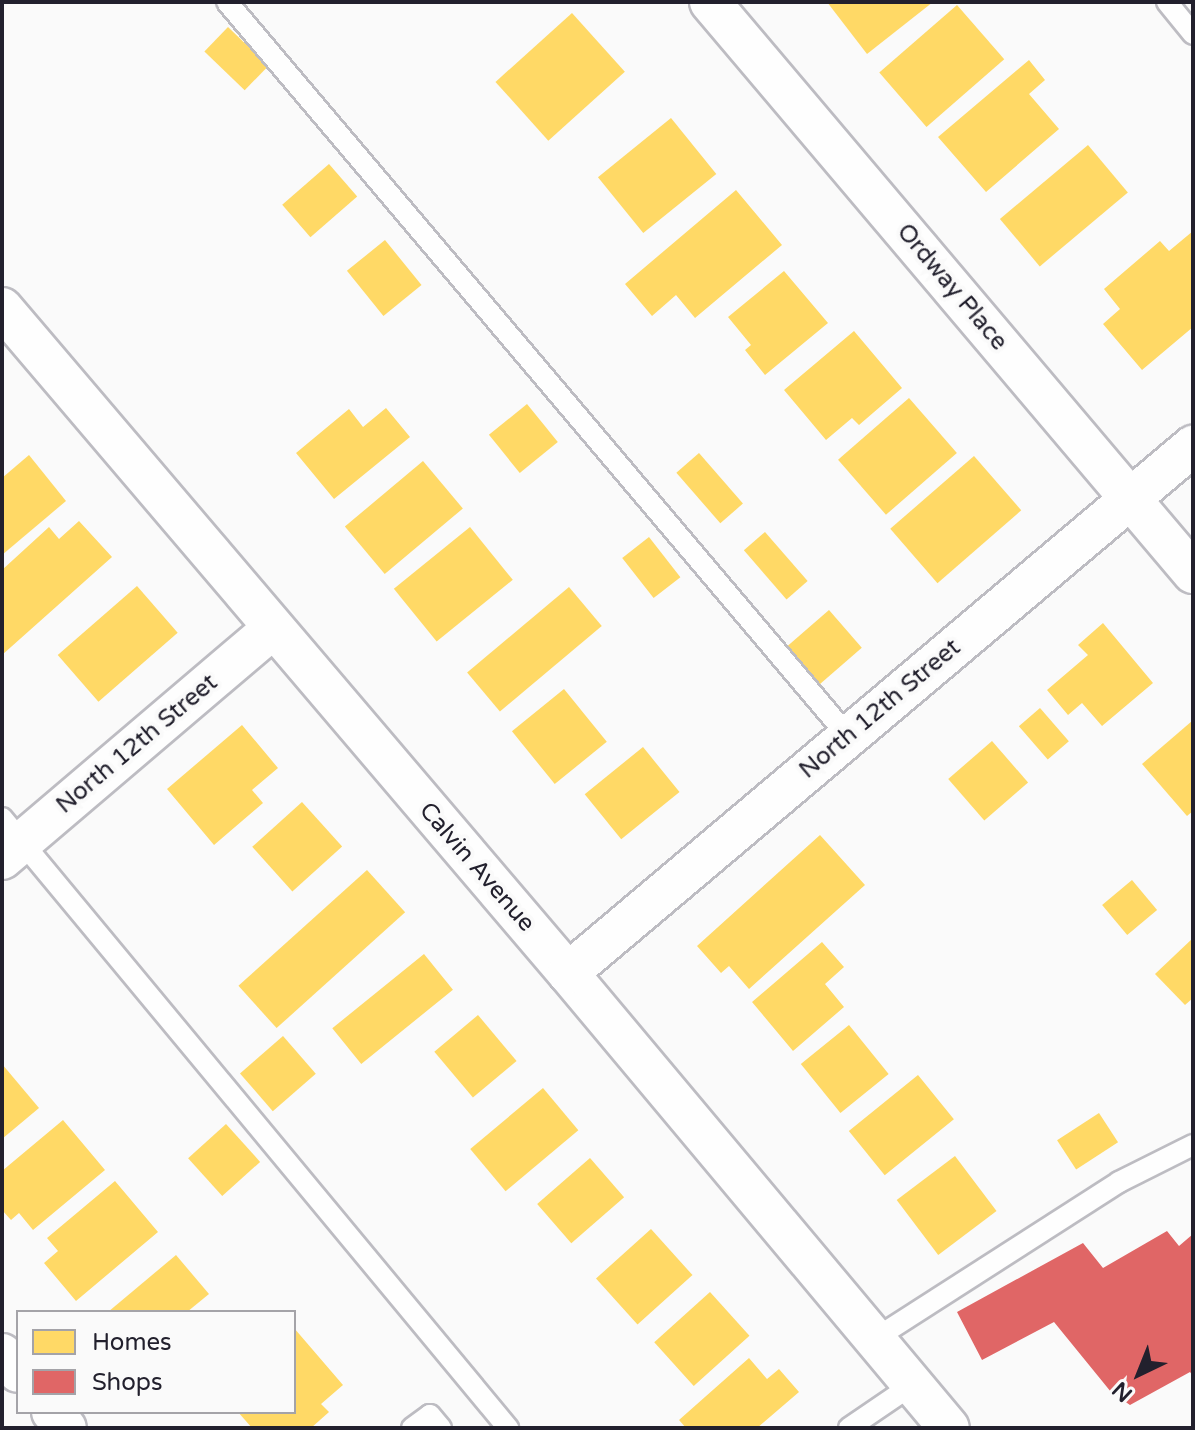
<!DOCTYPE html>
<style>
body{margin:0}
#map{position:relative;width:1195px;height:1430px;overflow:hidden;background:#fafafa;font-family:"Varela Round",sans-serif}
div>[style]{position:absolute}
.homes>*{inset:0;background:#ffd966;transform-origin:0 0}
.shops>*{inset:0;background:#e06666}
.roads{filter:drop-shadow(2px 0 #bdbcc2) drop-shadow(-2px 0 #bdbcc2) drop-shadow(0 2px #bdbcc2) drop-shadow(0 -2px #bdbcc2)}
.lane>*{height:20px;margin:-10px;padding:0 10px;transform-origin:10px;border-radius:10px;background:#fefefe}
.street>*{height:40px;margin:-20px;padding:0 20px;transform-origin:20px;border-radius:20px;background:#fefefe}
span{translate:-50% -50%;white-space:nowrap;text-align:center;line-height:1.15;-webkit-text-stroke:8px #fafafa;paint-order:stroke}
.street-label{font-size:24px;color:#22202d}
.frame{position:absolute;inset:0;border:4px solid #22202d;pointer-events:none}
.legend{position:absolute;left:16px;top:1310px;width:280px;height:104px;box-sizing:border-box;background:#fafafa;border:2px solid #a4a3a8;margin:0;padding:10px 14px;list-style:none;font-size:24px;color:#22202d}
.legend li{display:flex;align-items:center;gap:16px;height:40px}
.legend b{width:40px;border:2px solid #a4a3a8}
.north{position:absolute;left:1099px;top:1334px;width:80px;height:80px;-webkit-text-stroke:6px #fafafa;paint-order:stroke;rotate:223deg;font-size:22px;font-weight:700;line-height:32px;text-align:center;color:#22202d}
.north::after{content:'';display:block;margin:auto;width:28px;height:36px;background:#22202d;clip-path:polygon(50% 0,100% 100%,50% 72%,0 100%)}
</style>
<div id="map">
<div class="homes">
<div style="clip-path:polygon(827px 2px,933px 2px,867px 54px)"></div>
<div style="left:957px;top:5px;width:72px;height:103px;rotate:49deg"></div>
<div style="left:572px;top:13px;width:79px;height:103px;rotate:48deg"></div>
<div style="left:228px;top:27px;width:56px;height:34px;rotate:44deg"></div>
<div style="clip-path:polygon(1029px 60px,1045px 80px,1029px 94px,1059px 129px,986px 192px,938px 137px)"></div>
<div style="left:671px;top:118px;width:72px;height:94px;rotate:51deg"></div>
<div style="left:1088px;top:145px;width:62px;height:115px;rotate:50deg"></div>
<div style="left:329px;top:164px;width:43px;height:62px;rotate:49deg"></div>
<div style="clip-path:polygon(736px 190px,782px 245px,695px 318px,676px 295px,652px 316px,625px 284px)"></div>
<div style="clip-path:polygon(1193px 231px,1193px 327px,1142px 370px,1103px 324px,1120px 309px,1104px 289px,1160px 241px,1169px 251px)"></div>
<div style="left:385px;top:240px;width:58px;height:49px;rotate:51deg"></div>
<div style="clip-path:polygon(784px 271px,828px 323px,765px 375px,745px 350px,751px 345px,728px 317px)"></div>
<div style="clip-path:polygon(854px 331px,902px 388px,859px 425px,852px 418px,826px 440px,784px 390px)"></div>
<div style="left:909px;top:398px;width:73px;height:94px;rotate:49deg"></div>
<div style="left:527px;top:404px;width:49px;height:49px;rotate:51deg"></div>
<div style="clip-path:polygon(386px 408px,410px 437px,334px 499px,296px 453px,349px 409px,363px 427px)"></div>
<div style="left:699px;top:453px;width:67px;height:30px;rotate:49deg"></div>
<div style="clip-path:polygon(29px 455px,66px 501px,2px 555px,2px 478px)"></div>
<div style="left:974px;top:456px;width:72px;height:111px;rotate:49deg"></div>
<div style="left:423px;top:461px;width:62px;height:102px;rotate:50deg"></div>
<div style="clip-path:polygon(79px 521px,112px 557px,2px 655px,2px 570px,49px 527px,59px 539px)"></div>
<div style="left:470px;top:527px;width:68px;height:98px;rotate:51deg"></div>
<div style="left:765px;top:532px;width:65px;height:28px;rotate:49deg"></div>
<div style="left:649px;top:537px;width:51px;height:34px;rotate:52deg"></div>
<div style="left:137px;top:586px;width:62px;height:105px;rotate:49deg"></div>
<div style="left:569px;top:587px;width:51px;height:133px;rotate:50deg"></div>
<div style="left:829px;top:610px;width:50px;height:58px;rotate:49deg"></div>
<div style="clip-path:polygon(1103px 623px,1153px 683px,1102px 726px,1082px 703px,1068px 715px,1047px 690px,1088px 655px,1078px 645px)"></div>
<div style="left:564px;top:689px;width:68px;height:67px;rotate:51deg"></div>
<div style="left:1040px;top:708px;width:44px;height:28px;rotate:49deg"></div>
<div style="clip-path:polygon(1192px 721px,1193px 811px,1187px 816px,1142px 764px)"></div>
<div style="clip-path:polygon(242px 725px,278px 768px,252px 790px,263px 803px,214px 845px,167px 789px)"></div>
<div style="left:992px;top:741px;width:55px;height:58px;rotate:49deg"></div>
<div style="left:643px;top:747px;width:58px;height:75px;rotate:51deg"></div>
<div style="left:302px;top:802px;width:60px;height:67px;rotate:48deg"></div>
<div style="clip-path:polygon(820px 835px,865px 885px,749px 989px,729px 966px,721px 973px,697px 946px)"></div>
<div style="left:367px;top:870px;width:57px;height:173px;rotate:48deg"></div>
<div style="left:1132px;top:880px;width:39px;height:39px;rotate:50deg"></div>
<div style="clip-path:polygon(1193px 938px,1193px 998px,1185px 1005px,1155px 974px)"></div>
<div style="clip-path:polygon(822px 942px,844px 967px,825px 984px,844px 1007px,793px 1051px,752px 1002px)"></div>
<div style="left:424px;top:954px;width:46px;height:118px;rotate:51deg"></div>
<div style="left:478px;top:1015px;width:60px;height:57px;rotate:50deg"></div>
<div style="left:849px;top:1025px;width:63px;height:62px;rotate:51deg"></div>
<div style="left:283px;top:1036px;width:50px;height:57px;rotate:49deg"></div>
<div style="clip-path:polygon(2px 1064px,39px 1108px,2px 1139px)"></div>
<div style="left:918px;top:1075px;width:57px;height:89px;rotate:51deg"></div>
<div style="left:543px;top:1088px;width:55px;height:95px;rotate:50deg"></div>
<div style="left:1099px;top:1113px;width:35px;height:50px;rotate:57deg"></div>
<div style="clip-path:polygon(63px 1120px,105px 1170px,33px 1230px,19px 1213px,11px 1220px,2px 1210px,2px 1171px)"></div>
<div style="left:226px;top:1124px;width:51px;height:51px;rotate:48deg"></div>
<div style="left:955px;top:1156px;width:69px;height:73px;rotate:53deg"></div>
<div style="left:590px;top:1158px;width:52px;height:70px;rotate:49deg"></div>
<div style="clip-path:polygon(115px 1181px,158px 1232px,76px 1301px,44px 1263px,58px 1251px,47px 1238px)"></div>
<div style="left:651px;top:1229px;width:62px;height:74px;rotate:48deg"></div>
<div style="clip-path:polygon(176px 1255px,209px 1294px,187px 1312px,108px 1312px)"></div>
<div style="left:710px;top:1292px;width:59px;height:75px;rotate:48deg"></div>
<div style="clip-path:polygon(294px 1328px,343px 1385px,321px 1404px,329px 1412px,311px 1428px,252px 1428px,238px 1412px,294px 1412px)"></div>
<div style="clip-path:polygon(749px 1358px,767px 1379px,779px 1369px,799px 1392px,757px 1428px,686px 1428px,679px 1420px)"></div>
</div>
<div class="shops">
<div style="clip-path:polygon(1167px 1231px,1179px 1246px,1193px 1234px,1193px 1376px,1190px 1372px,1130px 1405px,1111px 1392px,1054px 1322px,982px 1360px,957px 1312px,1083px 1243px,1103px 1268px)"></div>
</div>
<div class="roads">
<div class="lane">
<div style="left:227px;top:2px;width:961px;rotate:49.77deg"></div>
<div style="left:1167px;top:2px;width:41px;rotate:50.9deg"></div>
<div style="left:2px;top:818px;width:793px;rotate:50.32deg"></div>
<div style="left:873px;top:1340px;width:292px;rotate:-32.7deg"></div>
<div style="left:1119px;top:1182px;width:83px;rotate:-26.6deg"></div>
<div style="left:412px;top:1428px;width:22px;rotate:-36deg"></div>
<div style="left:430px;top:1415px;width:17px;rotate:50deg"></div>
<div style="left:849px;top:1428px;width:76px;rotate:-34.3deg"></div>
</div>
<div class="street">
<div style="left:710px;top:2px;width:748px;rotate:49.77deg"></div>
<div style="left:2px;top:308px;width:873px;rotate:49.6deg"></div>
<div style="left:568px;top:973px;width:593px;rotate:50.06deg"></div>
<div style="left:2px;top:859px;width:355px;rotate:-40.4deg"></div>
<div style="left:568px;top:973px;width:818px;rotate:-40.14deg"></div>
<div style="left:2px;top:1354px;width:24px;rotate:48deg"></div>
<div style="left:52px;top:1412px;width:21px;rotate:49deg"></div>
</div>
</div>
<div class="street-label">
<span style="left:952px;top:287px;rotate:50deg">Ordway Place</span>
<span style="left:880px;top:709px;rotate:-40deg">North 12th Street</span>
<span style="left:137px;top:744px;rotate:-40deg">North 12th Street</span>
<span style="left:477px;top:867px;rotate:49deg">Calvin Avenue</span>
</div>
<div class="frame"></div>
<ul class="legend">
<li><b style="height:22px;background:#ffd966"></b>Homes</li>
<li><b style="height:22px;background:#e06666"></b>Shops</li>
</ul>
<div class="north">N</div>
</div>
